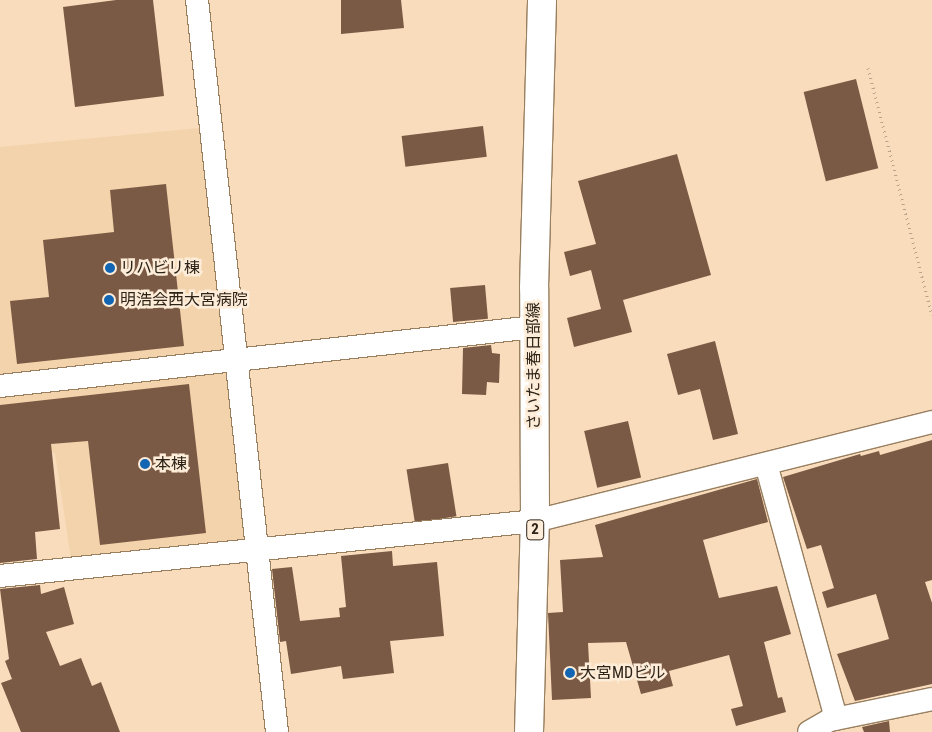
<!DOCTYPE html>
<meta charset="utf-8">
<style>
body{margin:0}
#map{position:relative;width:932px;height:732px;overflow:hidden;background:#f8dcbb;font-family:"Roboto Condensed","Noto Sans JP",sans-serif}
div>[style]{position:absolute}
.built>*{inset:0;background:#f3d3ab}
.building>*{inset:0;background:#7b5a45;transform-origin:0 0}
.path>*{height:3px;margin-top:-1.5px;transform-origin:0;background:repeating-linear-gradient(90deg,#b9a288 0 1px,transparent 0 5px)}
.roads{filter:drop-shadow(1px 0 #987f60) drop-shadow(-1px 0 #987f60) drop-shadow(0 1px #987f60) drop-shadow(0 -1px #987f60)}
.minor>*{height:22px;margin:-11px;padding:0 11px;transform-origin:11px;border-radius:11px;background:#fff}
.major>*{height:28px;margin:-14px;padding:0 14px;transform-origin:14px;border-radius:14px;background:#fff}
.dots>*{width:14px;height:14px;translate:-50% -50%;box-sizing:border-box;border:2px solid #fcecd8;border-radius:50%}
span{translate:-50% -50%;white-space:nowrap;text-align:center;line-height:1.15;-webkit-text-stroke:5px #fcecd8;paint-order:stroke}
.shield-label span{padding:1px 4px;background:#fcecd8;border:1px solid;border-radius:4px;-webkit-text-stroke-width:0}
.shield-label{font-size:15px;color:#2e2317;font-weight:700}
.poi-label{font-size:16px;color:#2e2317}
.left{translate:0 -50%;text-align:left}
.street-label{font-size:16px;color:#2e2317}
</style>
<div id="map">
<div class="built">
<div style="clip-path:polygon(200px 128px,245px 543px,71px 559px,55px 453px,0 459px,0 147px)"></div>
</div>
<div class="building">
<div style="clip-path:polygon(116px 0,153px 0,164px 96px,75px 107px,63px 7px)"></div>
<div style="clip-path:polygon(341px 0,401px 0,404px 28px,341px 34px)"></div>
<div style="left:856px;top:79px;width:92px;height:54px;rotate:76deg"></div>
<div style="left:483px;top:126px;width:31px;height:82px;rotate:83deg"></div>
<div style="clip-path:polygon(677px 154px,711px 275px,623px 300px,632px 332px,574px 347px,567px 318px,601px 309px,591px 270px,570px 276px,564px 252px,596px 244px,578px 181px)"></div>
<div style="clip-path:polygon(166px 184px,184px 346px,17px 364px,10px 301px,49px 297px,43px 240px,114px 232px,110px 190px)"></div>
<div style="left:485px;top:285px;width:34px;height:35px;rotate:85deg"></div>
<div style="clip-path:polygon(715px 341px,738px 434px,713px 440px,700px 389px,678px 395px,667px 354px)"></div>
<div style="clip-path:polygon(491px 345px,492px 353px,500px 354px,499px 383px,487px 382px,486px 395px,462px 394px,463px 348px)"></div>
<div style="clip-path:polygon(189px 384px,206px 533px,100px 545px,88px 441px,51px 444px,60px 529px,35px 532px,37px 559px,0 563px,0 405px)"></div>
<div style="left:628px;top:421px;width:58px;height:45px;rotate:77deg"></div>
<div style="clip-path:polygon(932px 440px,932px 580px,925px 582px,932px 603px,932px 684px,855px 701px,837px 654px,889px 639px,876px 594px,827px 608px,822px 592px,834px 588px,821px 545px,807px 549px,783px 477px,860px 454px,861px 456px,879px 451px,880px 455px)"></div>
<div style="left:448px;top:463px;width:54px;height:42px;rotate:81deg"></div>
<div style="clip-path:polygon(757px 479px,768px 522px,703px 540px,719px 598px,777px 586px,791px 634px,764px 642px,778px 698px,782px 697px,786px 712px,736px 726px,731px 709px,743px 706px,729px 655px,669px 671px,673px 686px,641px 694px,626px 642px,588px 643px,591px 698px,552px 700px,548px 613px,563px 612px,560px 560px,603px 557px,595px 525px)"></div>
<div style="clip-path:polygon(392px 551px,393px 566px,437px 562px,444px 636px,390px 641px,394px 673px,343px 679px,341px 666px,291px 674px,286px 641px,280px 642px,272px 569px,292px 567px,300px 621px,340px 617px,339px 608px,346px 607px,341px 556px)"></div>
<div style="clip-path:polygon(40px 585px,41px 594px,64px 587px,74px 624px,46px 632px,60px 666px,81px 658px,92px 686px,101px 682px,120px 732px,21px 732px,1px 683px,12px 679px,5px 661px,9px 659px,0 589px)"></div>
<div style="clip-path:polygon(889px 721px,890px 732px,864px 732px,862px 727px)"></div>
</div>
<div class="path">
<div style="left:868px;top:68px;width:255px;rotate:75.5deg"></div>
</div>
<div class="roads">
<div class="minor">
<div style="left:197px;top:0;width:736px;rotate:83.76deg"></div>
<div style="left:0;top:386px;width:537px;rotate:-6.3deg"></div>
<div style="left:766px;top:464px;width:264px;rotate:74.6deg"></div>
<div style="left:0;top:576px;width:538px;rotate:-5.87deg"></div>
<div style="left:535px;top:521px;width:409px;rotate:-14deg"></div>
<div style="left:809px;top:732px;width:24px;rotate:-30deg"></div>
<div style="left:830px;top:720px;width:104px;rotate:-11.6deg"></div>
</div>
<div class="major">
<div style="left:529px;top:732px;width:211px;rotate:-88.4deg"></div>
<div style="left:535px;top:521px;width:233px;rotate:-90.2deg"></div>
<div style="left:534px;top:288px;width:288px;rotate:-88.4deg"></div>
</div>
</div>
<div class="dots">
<div style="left:110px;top:268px;background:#1165b3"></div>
<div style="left:109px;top:300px;background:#1165b3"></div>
<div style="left:145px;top:464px;background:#1165b3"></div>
<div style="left:570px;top:673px;background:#1165b3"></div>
</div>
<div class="shield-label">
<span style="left:535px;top:530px">2</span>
</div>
<div class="poi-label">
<span class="left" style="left:120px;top:268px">リハビリ棟</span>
<span class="left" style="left:120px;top:300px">明浩会西大宮病院</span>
<span class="left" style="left:155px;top:464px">本棟</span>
<span class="left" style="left:580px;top:673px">大宮MDビル</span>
</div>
<div class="street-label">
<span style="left:534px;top:366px;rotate:-90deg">さいたま春日部線</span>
</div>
</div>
